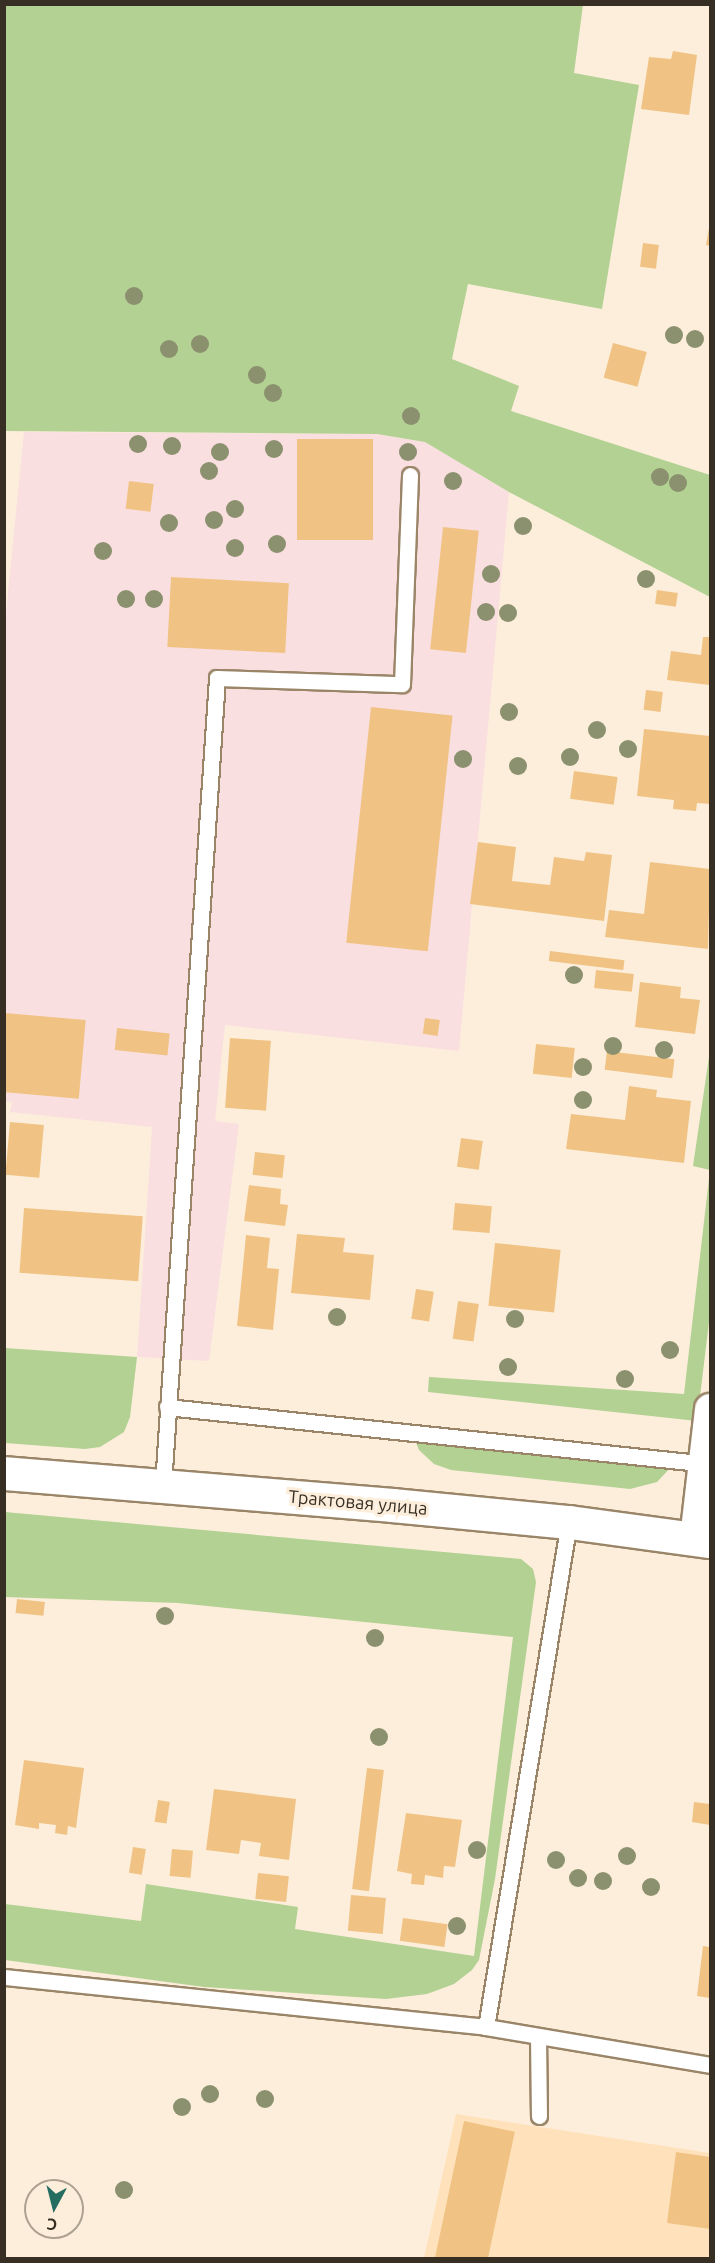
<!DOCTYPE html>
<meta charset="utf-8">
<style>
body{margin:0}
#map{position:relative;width:715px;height:2263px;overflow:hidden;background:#fceedb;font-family:Ubuntu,sans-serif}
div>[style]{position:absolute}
.commercial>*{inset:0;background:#fadfe1}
.built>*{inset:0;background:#ffe2bc}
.green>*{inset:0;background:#b2d193}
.building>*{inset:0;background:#f0c384;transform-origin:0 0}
.roads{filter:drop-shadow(2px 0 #9a8568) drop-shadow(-2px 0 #9a8568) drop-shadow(0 2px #9a8568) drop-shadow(0 -2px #9a8568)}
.service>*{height:15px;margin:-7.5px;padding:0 7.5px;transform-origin:7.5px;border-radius:7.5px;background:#fff}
.minor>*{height:30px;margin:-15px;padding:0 15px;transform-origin:15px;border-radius:15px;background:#fff}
.trunk>*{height:33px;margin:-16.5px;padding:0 16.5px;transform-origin:16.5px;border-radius:16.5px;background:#fff}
.trees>*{width:18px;height:18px;margin:-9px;border-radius:50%;background:#8b906e}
span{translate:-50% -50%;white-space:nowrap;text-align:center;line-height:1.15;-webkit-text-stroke:6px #fceedb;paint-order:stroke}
.street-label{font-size:18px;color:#372f23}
.frame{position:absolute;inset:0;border:6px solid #372f23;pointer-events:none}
.north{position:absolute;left:24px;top:2179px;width:60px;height:60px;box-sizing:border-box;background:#fceedb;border:2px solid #ada291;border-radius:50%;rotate:187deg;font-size:16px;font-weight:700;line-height:24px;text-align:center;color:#372f23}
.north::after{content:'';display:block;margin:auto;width:21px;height:27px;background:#256c61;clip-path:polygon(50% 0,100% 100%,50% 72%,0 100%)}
</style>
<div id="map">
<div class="commercial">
<div style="clip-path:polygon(24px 432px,377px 434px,425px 442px,509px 492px,459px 1051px,225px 1025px,215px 1121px,239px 1124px,209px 1361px,137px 1357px,152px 1127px,10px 1112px,12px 1102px,5px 1101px,4px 633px)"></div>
</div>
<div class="built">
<div style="clip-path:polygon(456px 2114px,710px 2153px,710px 2258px,424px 2258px)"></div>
</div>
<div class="green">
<div style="clip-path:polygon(4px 5px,583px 5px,574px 73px,639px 85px,602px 309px,468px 284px,452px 359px,519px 386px,511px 411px,710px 475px,710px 597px,509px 492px,425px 442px,377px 434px,5px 431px)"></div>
<div style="clip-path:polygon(710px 1050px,710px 1314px,697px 1421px,428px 1392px,429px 1377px,684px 1394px,710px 1170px,693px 1166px)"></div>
<div style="clip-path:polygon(5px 1348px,137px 1357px,130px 1417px,124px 1432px,100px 1447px,85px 1449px,5px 1443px)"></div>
<div style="clip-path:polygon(414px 1438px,672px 1466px,657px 1482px,630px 1489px,451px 1470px,434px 1464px,419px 1450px)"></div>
<div style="clip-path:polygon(5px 1512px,521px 1559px,533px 1569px,536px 1582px,495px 1879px,479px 1960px,472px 1970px,454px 1984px,427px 1994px,386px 1999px,204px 1987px,5px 1960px,5px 1904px,141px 1921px,146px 1884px,298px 1907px,295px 1929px,474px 1956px,513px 1637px,178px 1603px,5px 1597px)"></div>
</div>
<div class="building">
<div style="clip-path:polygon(673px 51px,697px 55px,689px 115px,641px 109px,649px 57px,671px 59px)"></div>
<div style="clip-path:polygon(709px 228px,710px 228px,710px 246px,706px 245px)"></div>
<div style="left:643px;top:243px;width:16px;height:24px;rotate:7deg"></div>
<div style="left:613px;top:343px;width:35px;height:36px;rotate:15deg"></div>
<div style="left:373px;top:439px;width:101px;height:76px;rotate:90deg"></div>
<div style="left:129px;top:481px;width:25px;height:28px;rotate:7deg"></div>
<div style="left:443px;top:527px;width:36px;height:123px;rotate:6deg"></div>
<div style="left:171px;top:577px;width:118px;height:70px;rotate:3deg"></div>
<div style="left:657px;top:590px;width:21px;height:14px;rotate:8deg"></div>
<div style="clip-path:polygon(703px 637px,710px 637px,710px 685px,667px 680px,671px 651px,701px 655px)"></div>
<div style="left:646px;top:690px;width:17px;height:20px;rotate:7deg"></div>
<div style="left:371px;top:707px;width:82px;height:237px;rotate:6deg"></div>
<div style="clip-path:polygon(644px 729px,710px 736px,710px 804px,697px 803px,696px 811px,673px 809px,674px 800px,637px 796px)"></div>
<div style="left:574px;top:771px;width:44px;height:28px;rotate:8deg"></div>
<div style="clip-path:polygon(478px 842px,516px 847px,512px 881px,550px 885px,554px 857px,584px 861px,586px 852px,612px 855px,604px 921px,470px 904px)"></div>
<div style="clip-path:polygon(650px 862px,710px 869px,708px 949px,605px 937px,609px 910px,644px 914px)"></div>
<div style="left:550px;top:951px;width:75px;height:10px;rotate:7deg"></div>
<div style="left:596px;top:970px;width:38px;height:18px;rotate:6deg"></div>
<div style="clip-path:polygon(640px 982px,681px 987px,680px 998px,700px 1000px,695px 1034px,635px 1027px)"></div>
<div style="left:5px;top:1013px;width:81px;height:79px;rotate:5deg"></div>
<div style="left:425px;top:1018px;width:15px;height:16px;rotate:8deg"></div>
<div style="left:117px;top:1028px;width:53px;height:22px;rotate:6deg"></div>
<div style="left:230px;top:1038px;width:41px;height:70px;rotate:4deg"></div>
<div style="left:536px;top:1044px;width:39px;height:30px;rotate:6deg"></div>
<div style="left:607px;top:1051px;width:68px;height:19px;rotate:7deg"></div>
<div style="clip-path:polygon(629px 1086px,657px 1090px,656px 1097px,691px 1101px,684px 1163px,566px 1149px,571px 1114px,625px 1120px)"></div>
<div style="left:10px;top:1122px;width:34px;height:53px;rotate:5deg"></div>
<div style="left:461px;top:1138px;width:22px;height:29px;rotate:8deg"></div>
<div style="left:255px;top:1152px;width:30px;height:23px;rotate:6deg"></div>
<div style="clip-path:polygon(249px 1185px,281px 1189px,280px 1204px,288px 1205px,285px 1226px,244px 1221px)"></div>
<div style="left:455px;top:1203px;width:37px;height:27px;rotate:5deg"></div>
<div style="left:24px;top:1208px;width:119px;height:65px;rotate:4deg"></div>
<div style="clip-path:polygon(297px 1234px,345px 1238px,343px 1252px,374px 1255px,370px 1300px,291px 1293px)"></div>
<div style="clip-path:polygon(246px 1235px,270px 1238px,267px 1268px,279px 1269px,273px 1330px,237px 1326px)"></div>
<div style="left:495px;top:1243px;width:66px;height:63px;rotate:6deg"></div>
<div style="left:416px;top:1289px;width:18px;height:30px;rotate:9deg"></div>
<div style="left:458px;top:1301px;width:21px;height:38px;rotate:8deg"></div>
<div style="left:17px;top:1599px;width:28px;height:14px;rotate:6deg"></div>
<div style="clip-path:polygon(24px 1760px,84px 1768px,76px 1828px,68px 1826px,67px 1835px,55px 1833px,56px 1825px,39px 1823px,39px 1829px,15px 1825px)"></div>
<div style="left:367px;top:1768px;width:17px;height:122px;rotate:7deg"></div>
<div style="clip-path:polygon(214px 1789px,296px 1799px,289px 1860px,259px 1856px,261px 1843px,241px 1840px,239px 1854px,206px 1850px)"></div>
<div style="left:158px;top:1800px;width:12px;height:22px;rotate:9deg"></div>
<div style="clip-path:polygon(694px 1802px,710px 1804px,710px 1825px,692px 1822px)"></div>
<div style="clip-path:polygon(406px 1813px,462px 1820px,455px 1867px,444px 1866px,443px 1878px,425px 1875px,424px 1885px,411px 1884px,412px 1874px,397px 1871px)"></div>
<div style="left:133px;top:1847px;width:13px;height:26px;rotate:9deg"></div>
<div style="left:172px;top:1849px;width:21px;height:27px;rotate:5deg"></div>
<div style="left:258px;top:1873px;width:31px;height:26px;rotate:6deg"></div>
<div style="left:351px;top:1895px;width:35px;height:36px;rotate:5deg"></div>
<div style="left:403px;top:1918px;width:45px;height:23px;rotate:8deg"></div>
<div style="clip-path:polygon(703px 1946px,710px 1947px,710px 1998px,697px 1996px)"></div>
<div style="left:464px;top:2121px;width:52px;height:141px;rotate:12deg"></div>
<div style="clip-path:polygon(676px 2152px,710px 2157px,710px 2229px,667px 2223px)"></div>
</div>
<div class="roads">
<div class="service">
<div style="left:167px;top:1407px;width:544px;rotate:6.01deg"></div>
<div style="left:163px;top:1485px;width:809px;rotate:-86.17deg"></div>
<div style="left:217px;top:678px;width:185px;rotate:1.9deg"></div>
<div style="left:402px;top:684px;width:209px;rotate:-87.8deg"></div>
<div style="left:4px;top:1977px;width:485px;rotate:5.9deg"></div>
<div style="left:486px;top:2027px;width:512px;rotate:-80.67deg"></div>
<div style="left:486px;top:2027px;width:227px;rotate:9.6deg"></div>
<div style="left:538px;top:2036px;width:80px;rotate:89.3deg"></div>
</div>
<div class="minor">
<div style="left:695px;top:1539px;width:131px;rotate:-83.4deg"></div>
</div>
<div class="trunk">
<div style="left:4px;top:1473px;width:389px;rotate:4.7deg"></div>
<div style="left:392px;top:1505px;width:178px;rotate:5.5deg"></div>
<div style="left:569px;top:1522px;width:142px;rotate:7.7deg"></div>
</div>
</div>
<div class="trees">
<div style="left:134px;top:296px"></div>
<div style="left:674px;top:335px"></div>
<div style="left:695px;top:339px"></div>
<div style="left:200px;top:344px"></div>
<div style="left:169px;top:349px"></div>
<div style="left:257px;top:375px"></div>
<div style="left:273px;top:393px"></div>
<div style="left:411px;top:416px"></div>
<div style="left:138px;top:444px"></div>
<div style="left:172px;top:446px"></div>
<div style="left:274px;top:449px"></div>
<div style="left:220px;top:452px"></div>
<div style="left:408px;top:452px"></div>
<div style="left:209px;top:471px"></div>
<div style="left:660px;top:477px"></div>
<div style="left:453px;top:481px"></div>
<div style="left:678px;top:483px"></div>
<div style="left:235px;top:509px"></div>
<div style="left:214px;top:520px"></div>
<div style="left:169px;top:523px"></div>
<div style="left:523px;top:526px"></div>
<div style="left:277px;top:544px"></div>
<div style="left:235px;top:548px"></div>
<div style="left:103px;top:551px"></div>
<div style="left:491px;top:574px"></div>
<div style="left:646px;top:579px"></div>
<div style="left:126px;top:599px"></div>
<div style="left:154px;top:599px"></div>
<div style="left:486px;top:612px"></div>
<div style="left:508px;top:613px"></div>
<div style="left:509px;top:712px"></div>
<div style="left:597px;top:730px"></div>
<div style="left:628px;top:749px"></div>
<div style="left:570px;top:757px"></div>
<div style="left:463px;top:759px"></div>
<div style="left:518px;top:766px"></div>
<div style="left:574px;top:975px"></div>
<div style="left:613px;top:1046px"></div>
<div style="left:664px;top:1050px"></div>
<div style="left:583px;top:1067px"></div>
<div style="left:583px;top:1100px"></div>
<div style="left:337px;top:1317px"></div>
<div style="left:515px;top:1319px"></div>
<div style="left:670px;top:1350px"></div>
<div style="left:508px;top:1367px"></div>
<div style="left:625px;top:1379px"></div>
<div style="left:165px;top:1616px"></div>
<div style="left:375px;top:1638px"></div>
<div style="left:379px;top:1737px"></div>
<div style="left:477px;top:1850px"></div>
<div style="left:627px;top:1856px"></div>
<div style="left:556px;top:1860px"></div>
<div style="left:578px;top:1878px"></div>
<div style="left:603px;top:1881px"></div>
<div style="left:651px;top:1887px"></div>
<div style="left:457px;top:1926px"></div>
<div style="left:210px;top:2094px"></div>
<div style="left:265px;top:2099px"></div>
<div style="left:182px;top:2107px"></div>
<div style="left:124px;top:2190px"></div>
</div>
<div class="street-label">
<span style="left:358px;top:1502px;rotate:5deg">Трактовая улица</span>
</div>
<div class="frame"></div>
<div class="north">С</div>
</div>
